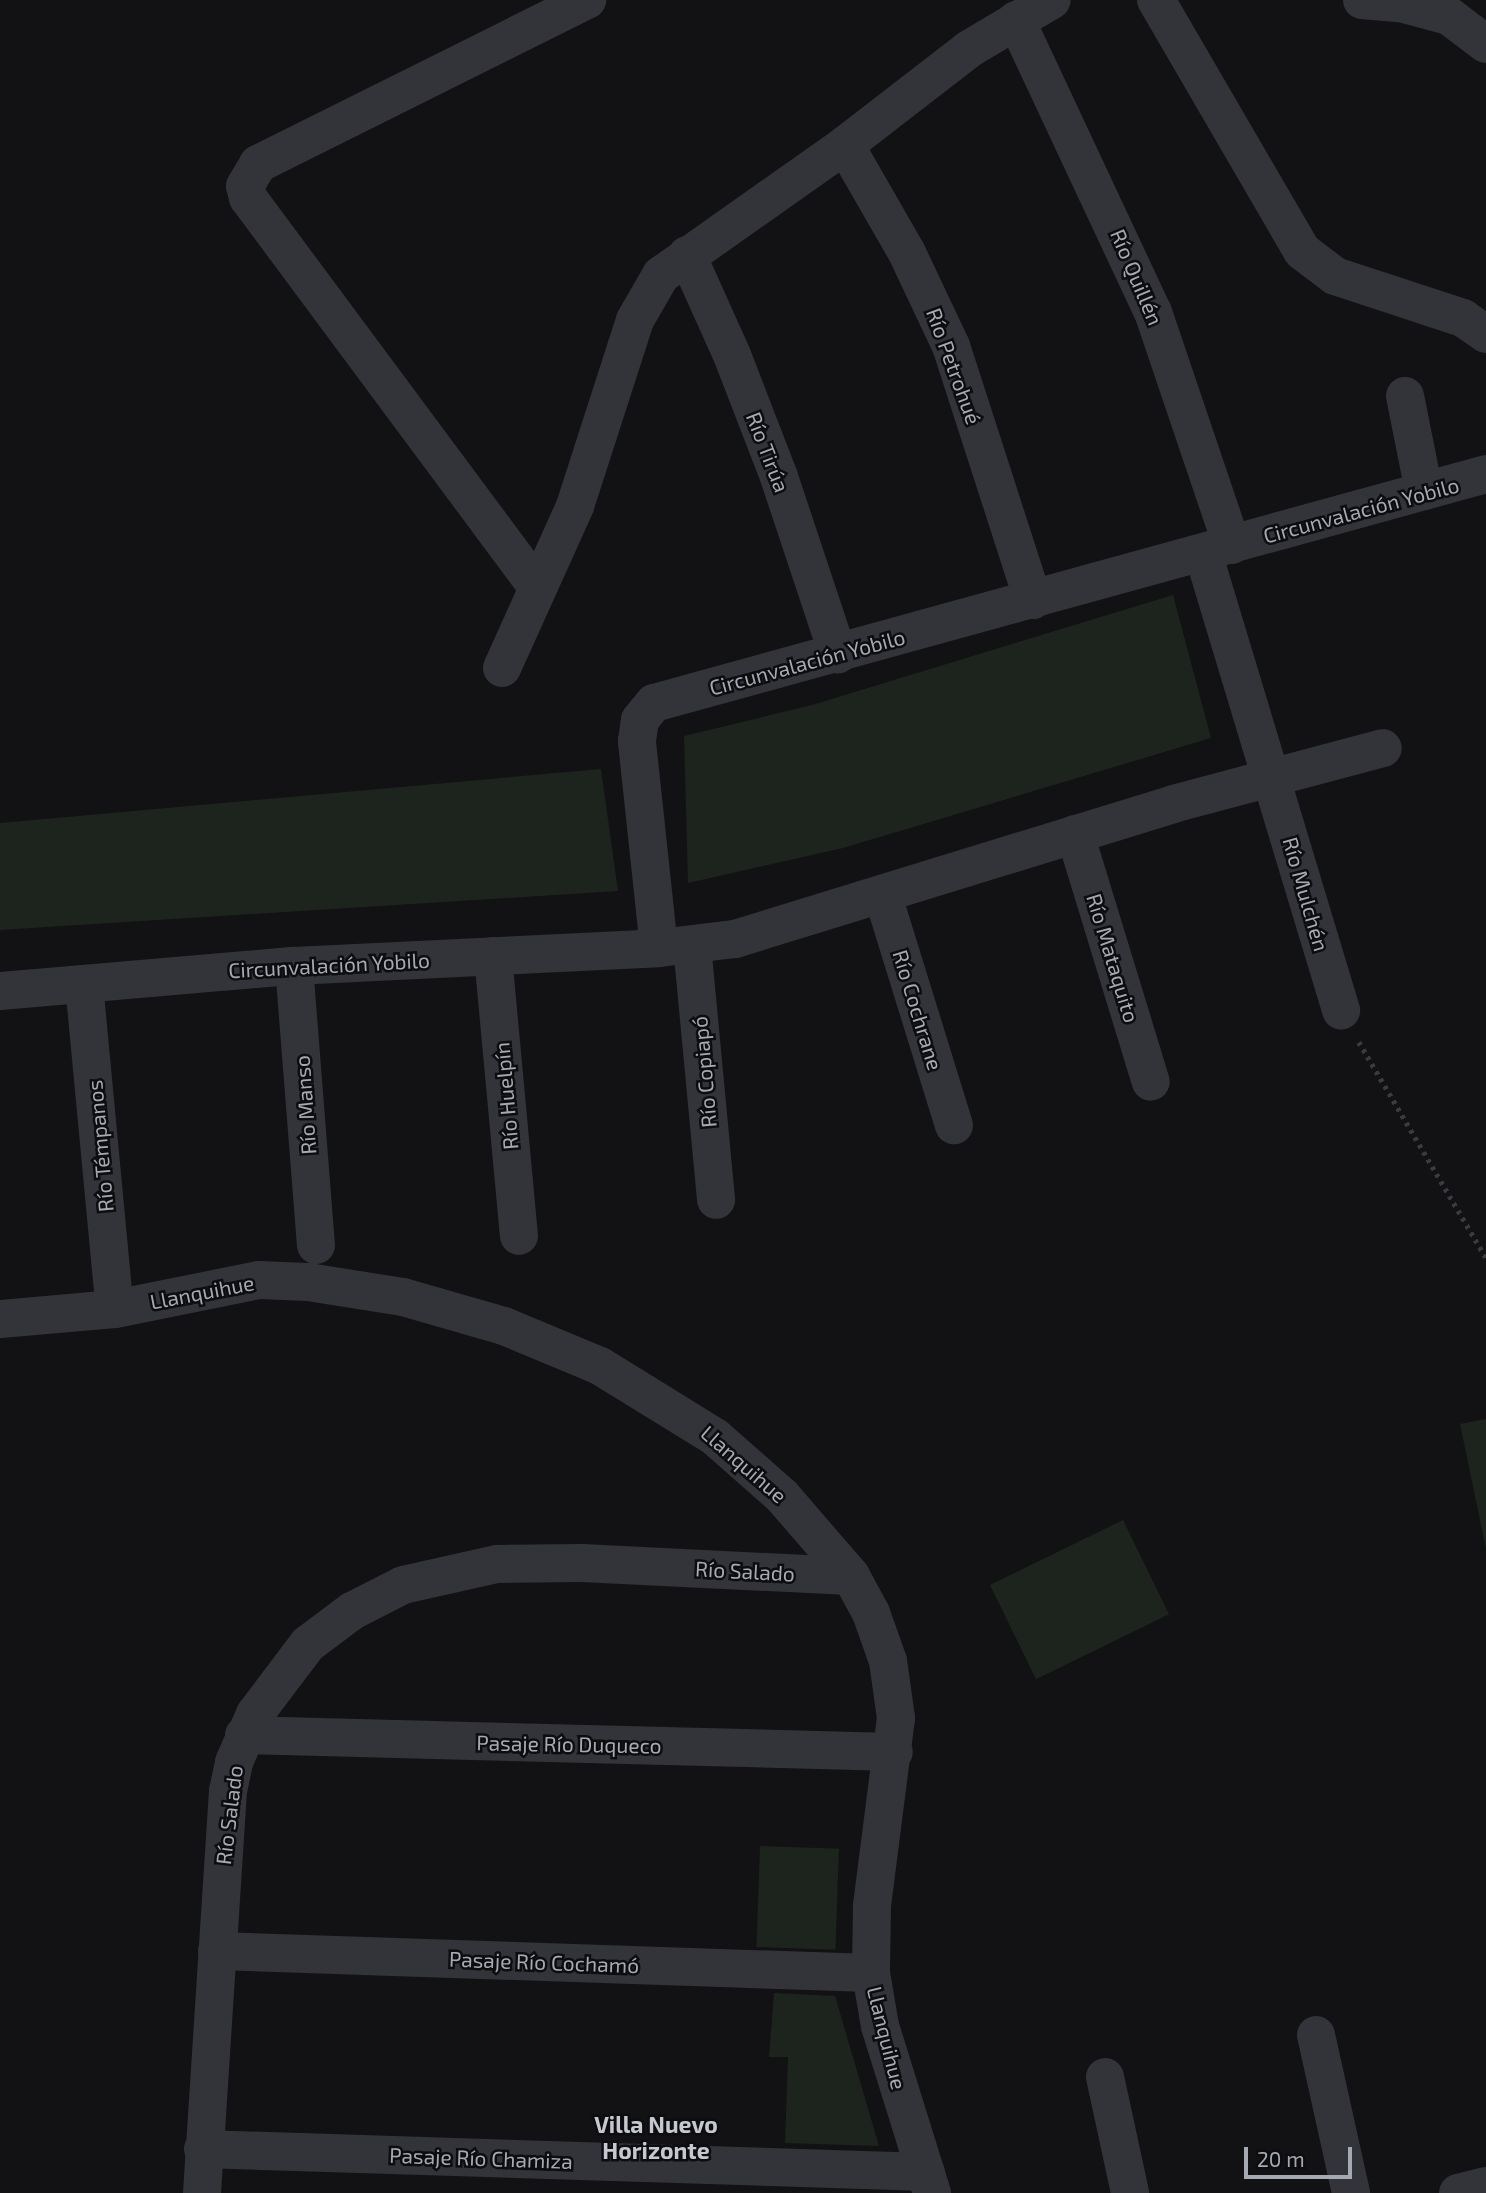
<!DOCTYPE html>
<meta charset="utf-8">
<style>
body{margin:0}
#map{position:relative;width:1486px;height:2193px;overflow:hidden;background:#121214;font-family:"Exo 2",sans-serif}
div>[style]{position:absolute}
.green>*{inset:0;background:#1d241d;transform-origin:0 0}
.path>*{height:4.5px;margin-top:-2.25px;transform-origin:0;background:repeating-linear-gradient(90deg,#393b40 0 3.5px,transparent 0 8.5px)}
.minor>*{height:38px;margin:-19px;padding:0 19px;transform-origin:19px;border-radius:19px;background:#333439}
span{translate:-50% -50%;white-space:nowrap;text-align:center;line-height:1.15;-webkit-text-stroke:5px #0d0d0f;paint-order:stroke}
.street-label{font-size:21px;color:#a4a9b4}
.neighbourhood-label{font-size:23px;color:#c5c8d0;font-weight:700}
.scale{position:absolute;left:1244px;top:2147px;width:108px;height:32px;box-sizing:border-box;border:4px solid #a4a9b4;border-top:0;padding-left:9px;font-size:21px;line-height:24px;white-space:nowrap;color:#a4a9b4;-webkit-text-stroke:5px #0d0d0f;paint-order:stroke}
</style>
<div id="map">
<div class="green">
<div style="clip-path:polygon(1173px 595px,1211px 738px,843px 848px,688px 883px,684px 736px,812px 705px)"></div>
<div style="clip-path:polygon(601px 769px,618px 891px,0 930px,0 823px)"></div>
<div style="clip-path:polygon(1486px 1419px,1486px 1549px,1460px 1424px)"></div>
<div style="left:1123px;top:1520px;width:105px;height:148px;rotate:64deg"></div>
<div style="left:760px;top:1846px;width:79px;height:101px;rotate:2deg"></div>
<div style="clip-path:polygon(774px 1993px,835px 1996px,879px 2146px,785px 2143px,788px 2057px,769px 2057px)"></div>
</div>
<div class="path">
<div style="left:1359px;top:1042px;width:251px;rotate:59.5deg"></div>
</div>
<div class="minor">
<div style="left:1156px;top:0;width:290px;rotate:59.8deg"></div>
<div style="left:1302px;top:251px;width:41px;rotate:37.1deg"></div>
<div style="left:1335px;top:276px;width:135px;rotate:18.2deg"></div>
<div style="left:1463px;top:318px;width:28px;rotate:35deg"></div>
<div style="left:1362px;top:0;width:38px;rotate:5deg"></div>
<div style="left:1400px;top:3px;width:51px;rotate:14.9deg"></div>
<div style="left:1449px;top:16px;width:46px;rotate:37.1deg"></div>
<div style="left:1016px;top:20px;width:323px;rotate:64.9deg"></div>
<div style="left:1153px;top:312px;width:246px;rotate:71.3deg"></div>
<div style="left:845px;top:145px;width:125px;rotate:60.1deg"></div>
<div style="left:907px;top:253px;width:103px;rotate:64.7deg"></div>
<div style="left:951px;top:346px;width:267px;rotate:72.1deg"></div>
<div style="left:687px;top:255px;width:110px;rotate:65.8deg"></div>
<div style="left:732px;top:355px;width:131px;rotate:68.9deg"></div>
<div style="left:779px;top:477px;width:187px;rotate:71.6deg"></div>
<div style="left:1405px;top:396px;width:97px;rotate:78.7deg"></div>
<div style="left:1203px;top:553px;width:478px;rotate:73.2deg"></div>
<div style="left:537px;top:587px;width:485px;rotate:-126.6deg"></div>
<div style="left:248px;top:198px;width:12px;rotate:-104deg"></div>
<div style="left:245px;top:186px;width:26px;rotate:-59deg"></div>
<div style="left:258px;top:164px;width:368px;rotate:-26.5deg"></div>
<div style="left:502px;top:668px;width:178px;rotate:-65.7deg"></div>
<div style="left:575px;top:506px;width:195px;rotate:-72.1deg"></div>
<div style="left:635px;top:320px;width:52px;rotate:-60deg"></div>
<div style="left:661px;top:275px;width:225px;rotate:-35.2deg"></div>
<div style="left:845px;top:145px;width:157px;rotate:-37.7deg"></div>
<div style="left:969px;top:49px;width:96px;rotate:-30.6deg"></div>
<div style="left:1075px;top:834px;width:259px;rotate:73deg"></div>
<div style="left:883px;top:896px;width:240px;rotate:72.8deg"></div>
<div style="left:692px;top:945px;width:256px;rotate:84.6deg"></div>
<div style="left:659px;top:948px;width:208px;rotate:-96.1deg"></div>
<div style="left:637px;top:741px;width:21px;rotate:-82deg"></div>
<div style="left:640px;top:720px;width:22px;rotate:-51deg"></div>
<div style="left:654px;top:703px;width:863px;rotate:-15.39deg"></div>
<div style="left:493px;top:956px;width:281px;rotate:84.7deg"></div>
<div style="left:294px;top:966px;width:280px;rotate:85.5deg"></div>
<div style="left:84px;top:984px;width:326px;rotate:84.6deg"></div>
<div style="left:0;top:991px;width:295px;rotate:-4.9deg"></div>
<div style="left:294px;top:966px;width:365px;rotate:-2.8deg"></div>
<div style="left:659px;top:948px;width:77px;rotate:-6.8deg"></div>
<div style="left:735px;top:939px;width:458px;rotate:-17.1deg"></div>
<div style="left:1173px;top:804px;width:217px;rotate:-14.9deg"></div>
<div style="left:0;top:1319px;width:115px;rotate:-5deg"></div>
<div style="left:115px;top:1309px;width:147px;rotate:-11.4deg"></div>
<div style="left:259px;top:1280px;width:49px;rotate:2.3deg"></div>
<div style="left:308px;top:1282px;width:96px;rotate:9deg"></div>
<div style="left:403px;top:1297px;width:105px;rotate:16deg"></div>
<div style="left:504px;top:1326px;width:104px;rotate:22.6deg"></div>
<div style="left:600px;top:1366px;width:135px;rotate:31.7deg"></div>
<div style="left:715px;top:1437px;width:89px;rotate:41.4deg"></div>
<div style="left:782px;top:1496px;width:106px;rotate:49.2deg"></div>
<div style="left:851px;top:1576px;width:42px;rotate:61.6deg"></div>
<div style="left:871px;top:1613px;width:51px;rotate:70.5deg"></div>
<div style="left:888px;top:1661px;width:58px;rotate:82deg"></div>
<div style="left:896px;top:1718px;width:190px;rotate:97.3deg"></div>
<div style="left:872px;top:1906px;width:67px;rotate:90.9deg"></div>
<div style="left:871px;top:1973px;width:54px;rotate:80.4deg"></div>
<div style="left:880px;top:2026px;width:175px;rotate:72.7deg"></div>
<div style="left:244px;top:1735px;width:650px;rotate:1.5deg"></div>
<div style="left:217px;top:1951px;width:654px;rotate:1.93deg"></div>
<div style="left:1316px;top:2035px;width:162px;rotate:77.5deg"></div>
<div style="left:1105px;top:2077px;width:119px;rotate:77.8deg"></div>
<div style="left:203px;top:2149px;width:723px;rotate:1.82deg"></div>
<div style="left:202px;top:2193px;width:403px;rotate:-86.3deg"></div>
<div style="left:228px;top:1791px;width:30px;rotate:-78deg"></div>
<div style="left:234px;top:1762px;width:52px;rotate:-66.4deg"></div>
<div style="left:255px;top:1714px;width:88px;rotate:-52.9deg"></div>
<div style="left:308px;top:1644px;width:55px;rotate:-36.9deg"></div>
<div style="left:352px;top:1611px;width:57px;rotate:-27deg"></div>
<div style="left:403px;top:1585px;width:96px;rotate:-12.6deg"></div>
<div style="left:497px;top:1564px;width:85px;rotate:-0.7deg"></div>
<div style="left:582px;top:1563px;width:269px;rotate:2.8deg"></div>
<div style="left:1458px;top:2193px;width:29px;rotate:-14deg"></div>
</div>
<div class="street-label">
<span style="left:1137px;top:277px;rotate:67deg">Río Quillén</span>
<span style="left:954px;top:366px;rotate:70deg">Río Petrohué</span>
<span style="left:768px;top:452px;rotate:69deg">Río Tirúa</span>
<span style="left:1361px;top:510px;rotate:-15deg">Circunvalación Yobilo</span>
<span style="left:807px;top:662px;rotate:-15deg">Circunvalación Yobilo</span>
<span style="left:1306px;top:894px;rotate:74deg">Río Mulchén</span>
<span style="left:1113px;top:958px;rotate:73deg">Río Mataquito</span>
<span style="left:329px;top:965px;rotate:-3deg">Circunvalación Yobilo</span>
<span style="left:918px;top:1010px;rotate:73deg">Río Cochrane</span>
<span style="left:704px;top:1072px;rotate:-95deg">Río Copiapó</span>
<span style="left:506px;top:1096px;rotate:-95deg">Río Huelpín</span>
<span style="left:305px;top:1105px;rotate:-94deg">Río Manso</span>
<span style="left:100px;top:1146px;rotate:-95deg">Río Témpanos</span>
<span style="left:202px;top:1292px;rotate:-11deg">Llanquihue</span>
<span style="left:744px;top:1464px;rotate:41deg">Llanquihue</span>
<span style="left:745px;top:1571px;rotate:3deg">Río Salado</span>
<span style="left:569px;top:1744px;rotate:1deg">Pasaje Río Duqueco</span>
<span style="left:229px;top:1815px;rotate:-83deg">Río Salado</span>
<span style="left:544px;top:1962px;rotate:2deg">Pasaje Río Cochamó</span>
<span style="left:887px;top:2038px;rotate:76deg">Llanquihue</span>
<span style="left:481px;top:2158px;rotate:2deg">Pasaje Río Chamiza</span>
</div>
<div class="neighbourhood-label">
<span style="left:656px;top:2137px">Villa Nuevo<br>Horizonte</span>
</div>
<div class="scale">20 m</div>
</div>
